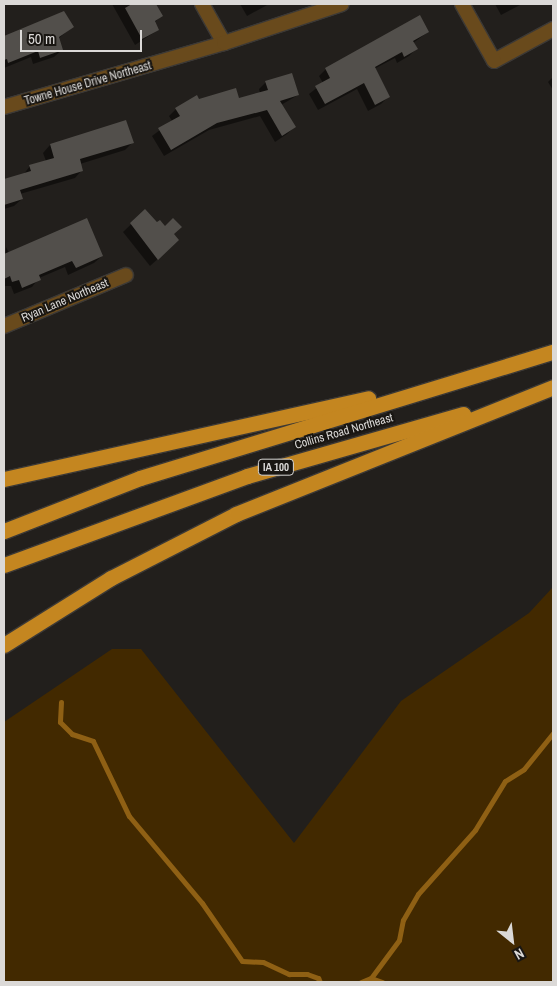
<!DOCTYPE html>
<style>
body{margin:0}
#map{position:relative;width:557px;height:986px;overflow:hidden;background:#221f1c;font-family:"Archivo Narrow",sans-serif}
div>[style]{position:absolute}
.green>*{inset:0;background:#422900}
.shadow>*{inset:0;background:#0007}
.stream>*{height:5px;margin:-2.5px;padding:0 2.5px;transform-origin:2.5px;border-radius:2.5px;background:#8f6014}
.building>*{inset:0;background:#524f4b}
.roads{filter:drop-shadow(1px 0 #3c3936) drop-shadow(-1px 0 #3c3936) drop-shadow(0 1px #3c3936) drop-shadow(0 -1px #3c3936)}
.minor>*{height:14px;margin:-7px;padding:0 7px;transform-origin:7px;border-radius:7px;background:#694a1c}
.tertiary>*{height:14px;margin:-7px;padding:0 7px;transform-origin:7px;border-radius:7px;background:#694a1c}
.motorway>*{height:15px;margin:-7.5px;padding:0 7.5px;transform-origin:7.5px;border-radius:7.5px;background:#c48620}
span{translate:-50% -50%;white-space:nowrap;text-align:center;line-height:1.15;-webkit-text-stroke:4px #191612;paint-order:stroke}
.shield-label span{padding:1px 4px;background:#191612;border:1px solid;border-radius:4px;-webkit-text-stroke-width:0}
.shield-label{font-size:11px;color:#dbd9d7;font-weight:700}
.street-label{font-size:12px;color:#dbd9d7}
.frame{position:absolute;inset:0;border:5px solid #dbd9d7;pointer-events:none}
.north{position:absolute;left:487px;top:916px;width:50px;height:50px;-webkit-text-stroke:4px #191612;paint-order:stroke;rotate:151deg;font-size:14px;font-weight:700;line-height:20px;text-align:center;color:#dbd9d7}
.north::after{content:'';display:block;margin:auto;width:18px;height:22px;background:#dbd9d7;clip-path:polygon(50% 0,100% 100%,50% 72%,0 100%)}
.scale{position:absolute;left:20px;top:30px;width:122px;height:22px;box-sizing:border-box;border:2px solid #dbd9d7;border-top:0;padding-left:6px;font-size:15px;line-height:18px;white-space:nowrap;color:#dbd9d7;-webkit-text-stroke:4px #191612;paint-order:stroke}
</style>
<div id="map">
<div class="green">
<div style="clip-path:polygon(553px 587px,553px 982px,4px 982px,4px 722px,112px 649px,141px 649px,294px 843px,401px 701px,529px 613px)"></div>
</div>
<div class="shadow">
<div style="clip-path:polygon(112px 4px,155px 4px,161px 16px,154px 23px,158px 30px,135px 45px)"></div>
<div style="clip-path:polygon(240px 4px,269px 4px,247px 16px)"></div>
<div style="clip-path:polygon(495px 4px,522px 4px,501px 15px)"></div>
<div style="clip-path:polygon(63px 12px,72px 27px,58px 39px,62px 50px,54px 57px,33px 64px,31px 57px,4px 68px,4px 37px)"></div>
<div style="clip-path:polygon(428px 32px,413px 43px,416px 49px,409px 56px,397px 63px,395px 58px,374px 69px,388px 97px,381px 104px,368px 111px,357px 89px,318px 110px,309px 94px,323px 83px,319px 76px,326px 69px)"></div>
<div style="clip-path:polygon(553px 77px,553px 90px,548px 82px)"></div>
<div style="clip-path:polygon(266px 82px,298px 95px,281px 105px,294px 127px,287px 134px,275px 142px,260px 116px,209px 130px,164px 156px,152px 136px,172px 121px,169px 116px,176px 109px,198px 100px,238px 99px,260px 93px,259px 89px)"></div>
<div style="clip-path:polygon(126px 121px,132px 143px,125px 150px,80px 164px,82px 170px,75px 178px,20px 194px,22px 199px,14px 206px,4px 209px,4px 181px,23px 175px,30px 166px,46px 161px,43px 153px,50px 145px)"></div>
<div style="clip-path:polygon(145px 211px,172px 235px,170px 248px,150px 266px,123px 232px)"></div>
<div style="clip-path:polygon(6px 247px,9px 253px,102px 256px,94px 263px,68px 275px,65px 267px,39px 278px,32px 287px,14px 294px,11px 286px,4px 286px)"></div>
</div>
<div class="stream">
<div style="left:61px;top:702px;width:20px;rotate:93deg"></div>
<div style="left:60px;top:722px;width:17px;rotate:45deg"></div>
<div style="left:72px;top:734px;width:22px;rotate:18deg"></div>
<div style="left:93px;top:741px;width:83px;rotate:64.4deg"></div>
<div style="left:129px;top:816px;width:114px;rotate:50deg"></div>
<div style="left:202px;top:903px;width:70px;rotate:55.4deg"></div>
<div style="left:242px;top:961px;width:21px;rotate:3deg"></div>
<div style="left:263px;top:962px;width:29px;rotate:25deg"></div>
<div style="left:289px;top:974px;width:18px"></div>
<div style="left:307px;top:974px;width:12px;rotate:20deg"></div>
<div style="left:318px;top:978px;width:4px;rotate:63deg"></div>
<div style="left:371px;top:978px;width:47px;rotate:-53.6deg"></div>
<div style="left:399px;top:940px;width:20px;rotate:-79deg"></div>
<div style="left:403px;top:920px;width:30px;rotate:-60deg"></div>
<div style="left:418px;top:894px;width:86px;rotate:-48.3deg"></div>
<div style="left:475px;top:830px;width:57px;rotate:-58.5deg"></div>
<div style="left:505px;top:781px;width:22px;rotate:-32deg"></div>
<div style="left:524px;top:769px;width:46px;rotate:-51.1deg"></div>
<div style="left:361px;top:982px;width:11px;rotate:-22deg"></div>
<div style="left:371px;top:978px;width:12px;rotate:20deg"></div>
</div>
<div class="building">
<div style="clip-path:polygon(132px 4px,156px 4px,163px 16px,155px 21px,159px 30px,142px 39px,125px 8px)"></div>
<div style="clip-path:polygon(64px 11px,74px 27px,59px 37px,63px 50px,40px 58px,38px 51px,8px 63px,7px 59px,4px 60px,4px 36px)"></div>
<div style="clip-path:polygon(420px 15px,429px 32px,413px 41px,418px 49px,404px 57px,402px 52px,375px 67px,390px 97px,375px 105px,364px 83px,325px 104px,315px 86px,330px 78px,325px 68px)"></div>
<div style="clip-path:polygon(292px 73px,299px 95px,280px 101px,296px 127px,282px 136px,267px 110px,217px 123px,171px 150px,158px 128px,180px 116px,175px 108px,197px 95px,199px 99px,236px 88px,239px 98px,268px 90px,265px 81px)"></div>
<div style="clip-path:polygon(126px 120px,134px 143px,80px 159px,83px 171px,20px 190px,23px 199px,4px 205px,4px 179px,31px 171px,29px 165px,54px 158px,50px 144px)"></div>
<div style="clip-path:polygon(145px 209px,157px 222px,160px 220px,165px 226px,173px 218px,182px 227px,174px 234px,179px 240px,158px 260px,130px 223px)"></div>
<div style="clip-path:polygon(87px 218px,103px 256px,76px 268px,72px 261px,39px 275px,41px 280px,22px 288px,19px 280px,12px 282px,10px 276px,4px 279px,4px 254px)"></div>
</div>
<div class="roads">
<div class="minor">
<div style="left:202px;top:4px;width:45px;rotate:60.6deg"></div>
<div style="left:494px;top:61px;width:67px;rotate:-28.5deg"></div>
<div style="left:4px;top:107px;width:229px;rotate:-16.2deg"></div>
<div style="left:224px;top:43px;width:124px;rotate:-18.3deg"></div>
<div style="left:4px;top:326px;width:132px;rotate:-22.7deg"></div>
</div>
<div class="tertiary">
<div style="left:462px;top:4px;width:65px;rotate:60.7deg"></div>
</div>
<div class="motorway">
<div style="left:4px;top:479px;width:373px;rotate:-12.5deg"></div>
<div style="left:4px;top:531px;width:146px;rotate:-21.3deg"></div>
<div style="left:140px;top:478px;width:432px;rotate:-17deg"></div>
<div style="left:4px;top:565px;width:259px;rotate:-20.1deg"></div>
<div style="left:247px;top:476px;width:225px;rotate:-16deg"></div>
<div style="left:4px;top:645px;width:126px;rotate:-32.1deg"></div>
<div style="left:111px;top:578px;width:140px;rotate:-27.1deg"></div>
<div style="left:236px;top:514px;width:341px;rotate:-21.8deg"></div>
</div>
</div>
<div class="shield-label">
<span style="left:276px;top:467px">IA 100</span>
</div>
<div class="street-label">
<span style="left:88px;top:84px;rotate:-16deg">Towne House Drive Northeast</span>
<span style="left:65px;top:301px;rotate:-23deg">Ryan Lane Northeast</span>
<span style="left:344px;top:432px;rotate:-16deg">Collins Road Northeast</span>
</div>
<div class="frame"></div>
<div class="north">N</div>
<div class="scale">50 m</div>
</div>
